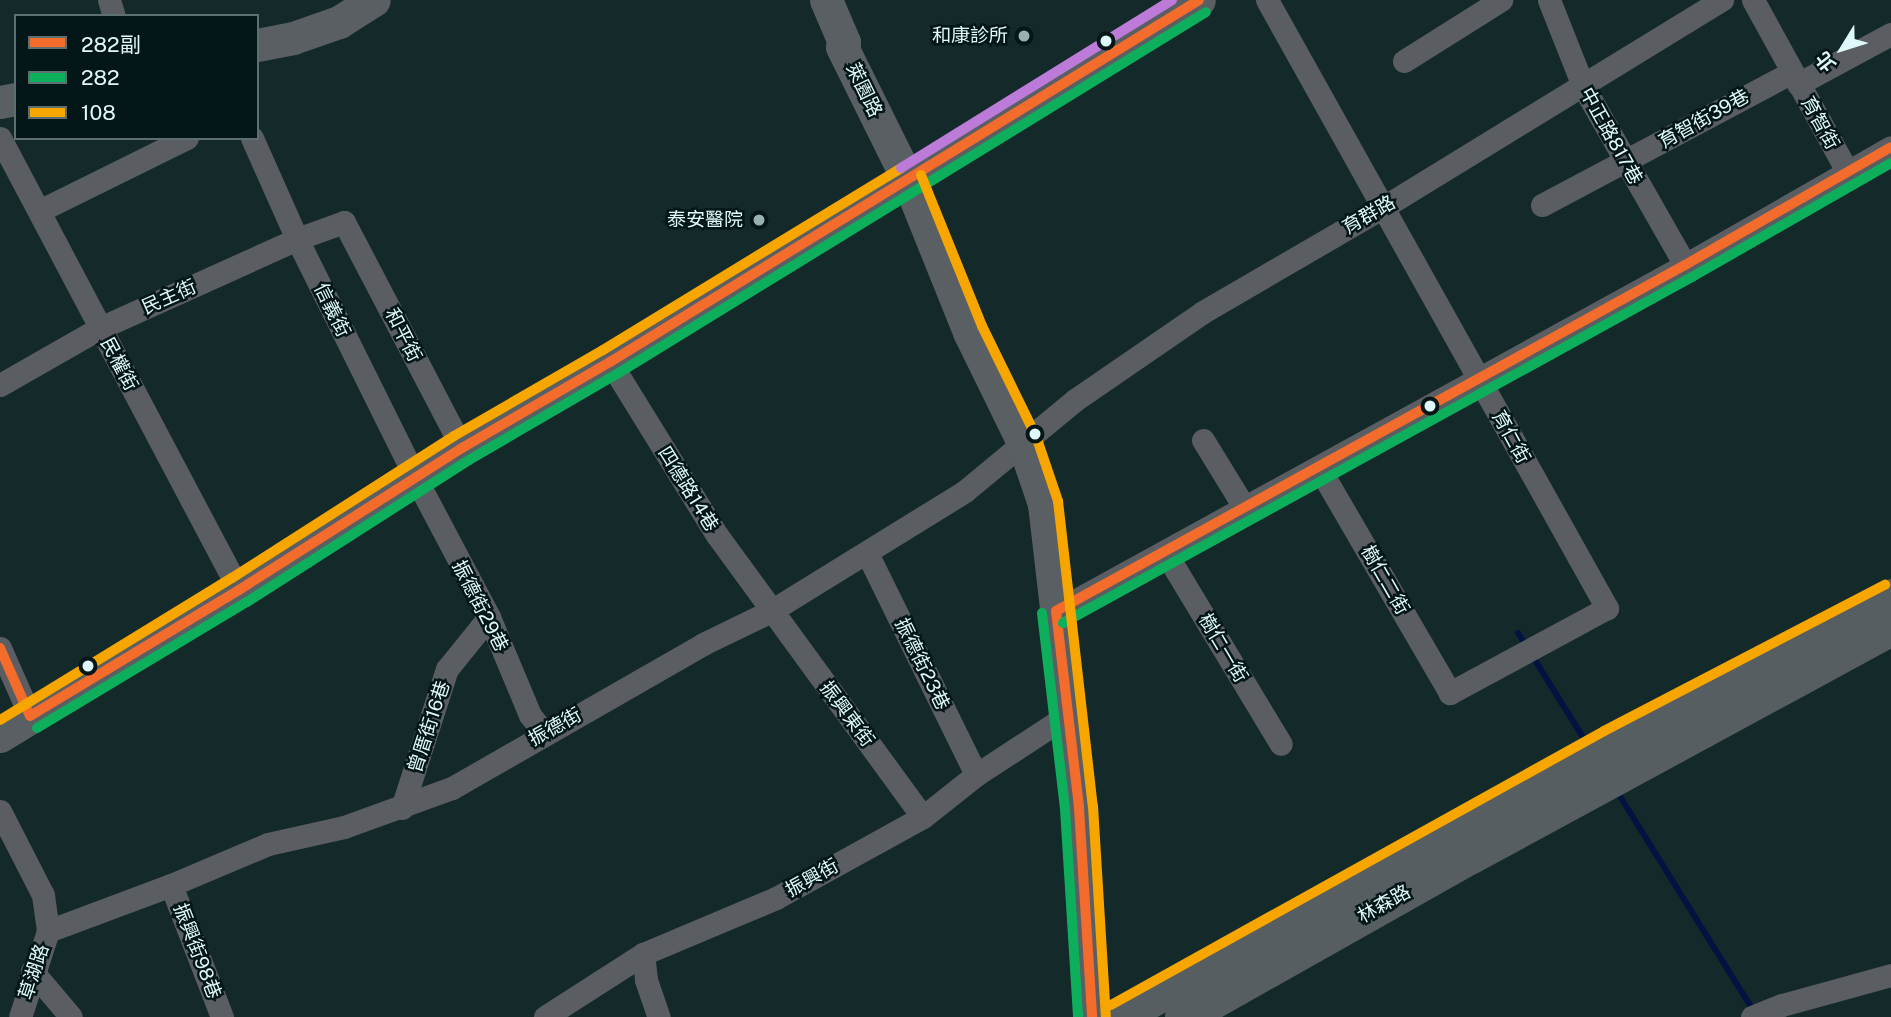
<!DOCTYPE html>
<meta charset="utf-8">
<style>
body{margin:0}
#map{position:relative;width:1891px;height:1017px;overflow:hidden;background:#14292a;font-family:"Public Sans","Noto Sans TC",sans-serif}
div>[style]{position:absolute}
.stream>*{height:6px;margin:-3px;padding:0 3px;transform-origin:3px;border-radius:3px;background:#021341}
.street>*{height:23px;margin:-11.5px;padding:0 11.5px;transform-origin:11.5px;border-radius:11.5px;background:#5a5d61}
.secondary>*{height:33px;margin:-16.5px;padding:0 16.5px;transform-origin:16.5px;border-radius:16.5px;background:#5a5f63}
.primary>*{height:37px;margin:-18.5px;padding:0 18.5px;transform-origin:18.5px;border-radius:18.5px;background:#565e61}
.bus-1>*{height:10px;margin:-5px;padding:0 5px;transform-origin:5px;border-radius:5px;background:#f36c2b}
.bus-2>*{height:10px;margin:-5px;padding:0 5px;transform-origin:5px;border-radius:5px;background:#0daf5c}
.bus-3>*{height:10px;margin:-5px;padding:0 5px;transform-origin:5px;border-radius:5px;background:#f7a600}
.bus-4>*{height:10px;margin:-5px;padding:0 5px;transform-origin:5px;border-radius:5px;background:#bd7bd9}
.dots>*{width:19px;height:19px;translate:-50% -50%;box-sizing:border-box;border:4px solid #041617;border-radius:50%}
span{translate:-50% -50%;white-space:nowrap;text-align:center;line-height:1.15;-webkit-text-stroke:5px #041617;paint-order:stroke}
.poi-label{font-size:19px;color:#dff8f9}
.right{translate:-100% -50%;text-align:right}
.street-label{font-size:19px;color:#dff8f9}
.legend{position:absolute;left:14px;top:14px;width:245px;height:126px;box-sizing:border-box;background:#041617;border:2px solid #5c7071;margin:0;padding:9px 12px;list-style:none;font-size:21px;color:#dff8f9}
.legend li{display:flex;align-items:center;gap:14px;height:35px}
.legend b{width:35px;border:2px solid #5c7071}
.north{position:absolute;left:1807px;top:14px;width:70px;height:70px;-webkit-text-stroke:5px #041617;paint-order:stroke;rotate:232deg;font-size:19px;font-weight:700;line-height:28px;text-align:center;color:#dff8f9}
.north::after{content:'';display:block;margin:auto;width:24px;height:32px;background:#dff8f9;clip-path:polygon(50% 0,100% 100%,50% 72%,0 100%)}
</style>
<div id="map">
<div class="stream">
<div style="left:1518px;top:633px;width:128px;rotate:58deg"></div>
<div style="left:1616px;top:790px;width:261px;rotate:58.1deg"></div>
</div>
<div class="street">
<div style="left:109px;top:0;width:17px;rotate:73deg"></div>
<div style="left:1267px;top:0;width:697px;rotate:60.79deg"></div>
<div style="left:1607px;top:608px;width:179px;rotate:151.6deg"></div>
<div style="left:1450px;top:693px;width:260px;rotate:-120.2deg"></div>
<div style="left:1549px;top:0;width:92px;rotate:68.4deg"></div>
<div style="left:1583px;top:86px;width:206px;rotate:60.3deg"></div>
<div style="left:1753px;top:0;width:197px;rotate:61.2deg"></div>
<div style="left:1404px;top:61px;width:115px;rotate:-32.2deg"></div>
<div style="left:1798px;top:84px;width:106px;rotate:-28.3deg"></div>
<div style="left:0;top:138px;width:511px;rotate:62.13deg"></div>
<div style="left:252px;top:138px;width:111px;rotate:66deg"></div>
<div style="left:297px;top:239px;width:268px;rotate:63.6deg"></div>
<div style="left:416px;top:479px;width:156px;rotate:62.1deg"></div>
<div style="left:489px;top:617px;width:106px;rotate:67.3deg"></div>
<div style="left:530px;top:715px;width:23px;rotate:52deg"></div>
<div style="left:1542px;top:205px;width:283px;rotate:-28deg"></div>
<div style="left:39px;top:211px;width:165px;rotate:-26.3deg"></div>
<div style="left:610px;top:362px;width:203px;rotate:58.3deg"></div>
<div style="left:717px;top:535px;width:349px;rotate:53.9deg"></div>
<div style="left:0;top:385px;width:115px;rotate:-29.7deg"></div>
<div style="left:100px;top:328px;width:216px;rotate:-24.3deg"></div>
<div style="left:297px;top:239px;width:50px;rotate:-19.9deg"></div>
<div style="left:344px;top:222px;width:255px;rotate:62.4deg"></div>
<div style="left:1203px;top:440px;width:79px;rotate:58.5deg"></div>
<div style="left:1165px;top:552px;width:224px;rotate:58.9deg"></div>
<div style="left:867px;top:553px;width:247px;rotate:63.8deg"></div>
<div style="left:1056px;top:611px;width:718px;rotate:-28.81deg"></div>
<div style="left:1685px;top:265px;width:237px;rotate:-29.8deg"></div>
<div style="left:0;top:648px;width:74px;rotate:66.2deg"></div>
<div style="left:402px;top:808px;width:146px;rotate:-72.1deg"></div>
<div style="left:447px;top:669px;width:67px;rotate:-51.1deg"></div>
<div style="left:0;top:811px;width:94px;rotate:62.9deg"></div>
<div style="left:43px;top:895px;width:36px;rotate:82deg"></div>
<div style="left:48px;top:931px;width:90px;rotate:108deg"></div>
<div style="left:171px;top:885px;width:142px;rotate:68.9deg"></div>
<div style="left:48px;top:931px;width:131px;rotate:-20.5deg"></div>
<div style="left:171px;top:885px;width:105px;rotate:-22.9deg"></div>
<div style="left:268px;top:844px;width:78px;rotate:-12.6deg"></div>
<div style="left:344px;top:827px;width:115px;rotate:-19.9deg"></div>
<div style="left:452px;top:788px;width:289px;rotate:-29.8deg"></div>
<div style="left:703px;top:644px;width:76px;rotate:-25.9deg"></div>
<div style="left:771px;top:611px;width:228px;rotate:-31.7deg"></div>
<div style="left:965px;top:491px;width:143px;rotate:-39.6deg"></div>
<div style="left:1075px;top:400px;width:155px;rotate:-34.5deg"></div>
<div style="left:1203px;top:312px;width:207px;rotate:-30.2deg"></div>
<div style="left:1382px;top:208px;width:399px;rotate:-31.5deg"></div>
<div style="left:643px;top:954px;width:26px;rotate:83deg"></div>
<div style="left:646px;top:980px;width:39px;rotate:71deg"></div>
<div style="left:32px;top:971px;width:60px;rotate:49.7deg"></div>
<div style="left:545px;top:1017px;width:117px;rotate:-32.7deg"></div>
<div style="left:643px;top:954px;width:144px;rotate:-22.8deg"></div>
<div style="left:776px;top:898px;width:168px;rotate:-28.9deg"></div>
<div style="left:923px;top:817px;width:68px;rotate:-38.4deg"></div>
<div style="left:976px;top:775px;width:108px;rotate:-33.2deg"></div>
<div style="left:1752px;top:1017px;width:32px;rotate:-22deg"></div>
<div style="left:1782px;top:1005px;width:113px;rotate:-15.4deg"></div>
</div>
<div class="secondary">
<div style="left:826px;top:0;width:46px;rotate:66.8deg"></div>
<div style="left:844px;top:42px;width:5px;rotate:112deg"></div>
<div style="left:842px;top:47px;width:148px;rotate:63.6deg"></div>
<div style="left:908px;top:180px;width:164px;rotate:68.1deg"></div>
<div style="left:969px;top:332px;width:123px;rotate:63.9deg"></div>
<div style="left:1023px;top:442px;width:65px;rotate:71.3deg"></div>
<div style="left:1044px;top:504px;width:306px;rotate:83.4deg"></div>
<div style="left:1079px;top:808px;width:209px;rotate:86.4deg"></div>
<div style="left:257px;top:45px;width:37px;rotate:-11deg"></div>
<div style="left:293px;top:38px;width:49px;rotate:-19.2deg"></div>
<div style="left:339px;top:22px;width:41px;rotate:-32.2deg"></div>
<div style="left:0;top:102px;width:16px;rotate:-11deg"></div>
<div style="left:0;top:736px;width:280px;rotate:-31.4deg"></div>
<div style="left:239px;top:590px;width:264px;rotate:-32.5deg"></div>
<div style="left:462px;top:448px;width:171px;rotate:-30.2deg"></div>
<div style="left:610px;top:362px;width:691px;rotate:-31.57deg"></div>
</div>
<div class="primary">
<div style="left:1118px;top:1017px;width:564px;rotate:-29.06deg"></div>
<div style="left:1611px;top:743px;width:316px;rotate:-27.5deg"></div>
<div style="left:1183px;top:1017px;width:330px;rotate:-29.4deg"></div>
<div style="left:1471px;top:855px;width:478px;rotate:-28.5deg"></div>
</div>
<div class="bus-1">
<div style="left:1056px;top:611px;width:718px;rotate:-28.81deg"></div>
<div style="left:1685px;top:265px;width:237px;rotate:-29.8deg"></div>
<div style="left:1056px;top:611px;width:198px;rotate:83.3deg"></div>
<div style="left:1079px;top:808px;width:209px;rotate:86.4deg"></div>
<div style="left:0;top:648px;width:74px;rotate:66.2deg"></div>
<div style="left:30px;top:716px;width:244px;rotate:-31.1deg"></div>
<div style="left:239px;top:590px;width:264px;rotate:-32.5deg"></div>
<div style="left:462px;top:448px;width:171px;rotate:-30.2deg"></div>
<div style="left:610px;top:362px;width:691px;rotate:-31.57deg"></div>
</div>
<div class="bus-2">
<div style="left:1042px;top:613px;width:197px;rotate:83.3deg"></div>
<div style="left:1065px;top:809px;width:208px;rotate:86.4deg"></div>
<div style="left:1063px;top:623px;width:718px;rotate:-28.81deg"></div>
<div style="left:1692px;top:277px;width:229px;rotate:-29.8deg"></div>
<div style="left:37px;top:728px;width:245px;rotate:-31deg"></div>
<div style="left:247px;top:602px;width:264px;rotate:-32.6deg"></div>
<div style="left:469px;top:460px;width:171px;rotate:-30.2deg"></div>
<div style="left:617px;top:374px;width:691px;rotate:-31.57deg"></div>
</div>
<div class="bus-3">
<div style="left:921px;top:175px;width:163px;rotate:68deg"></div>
<div style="left:982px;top:326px;width:123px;rotate:63.9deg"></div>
<div style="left:1036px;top:436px;width:69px;rotate:71.3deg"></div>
<div style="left:1058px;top:501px;width:307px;rotate:83.5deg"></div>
<div style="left:1093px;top:806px;width:210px;rotate:86.5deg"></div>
<div style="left:0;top:720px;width:272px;rotate:-31.5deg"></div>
<div style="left:232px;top:578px;width:264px;rotate:-32.6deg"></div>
<div style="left:454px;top:436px;width:172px;rotate:-30deg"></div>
<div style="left:603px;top:350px;width:349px;rotate:-31.4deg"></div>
<div style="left:1111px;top:1005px;width:564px;rotate:-29.06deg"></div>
<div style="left:1604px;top:731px;width:317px;rotate:-27.5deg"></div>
</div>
<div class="bus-4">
<div style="left:901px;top:168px;width:319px;rotate:-31.8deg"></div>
</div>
<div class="dots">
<div style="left:1024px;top:36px;background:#98b0b1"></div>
<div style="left:1106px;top:41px;background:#dff8f9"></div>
<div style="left:759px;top:220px;background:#98b0b1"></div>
<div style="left:1430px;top:406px;background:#dff8f9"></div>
<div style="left:1035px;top:434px;background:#dff8f9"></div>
<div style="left:88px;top:666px;background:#dff8f9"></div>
</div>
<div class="poi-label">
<span class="right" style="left:1008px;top:36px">和康診所</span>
<span class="right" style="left:743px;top:220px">泰安醫院</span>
</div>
<div class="street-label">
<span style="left:864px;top:90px;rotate:64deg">萊園路</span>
<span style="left:1704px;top:119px;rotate:-29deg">育智街39巷</span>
<span style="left:1820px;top:123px;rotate:61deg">育智街</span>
<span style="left:1611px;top:136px;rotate:61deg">中正路817巷</span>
<span style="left:1369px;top:215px;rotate:-30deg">育群路</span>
<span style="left:169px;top:297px;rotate:-24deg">民主街</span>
<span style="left:332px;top:310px;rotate:64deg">信義街</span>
<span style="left:403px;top:335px;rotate:63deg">和平街</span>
<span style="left:119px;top:364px;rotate:62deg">民權街</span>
<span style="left:1511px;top:437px;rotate:61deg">育仁街</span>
<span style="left:688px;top:489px;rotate:58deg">四德路14巷</span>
<span style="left:1385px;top:580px;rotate:60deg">樹仁二街</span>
<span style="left:480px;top:606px;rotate:63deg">振德街29巷</span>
<span style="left:1223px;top:648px;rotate:59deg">樹仁一街</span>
<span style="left:922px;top:664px;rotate:64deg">振德街23巷</span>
<span style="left:847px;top:714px;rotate:53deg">振興東街</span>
<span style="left:429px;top:727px;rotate:-72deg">曾厝街16巷</span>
<span style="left:555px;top:727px;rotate:-29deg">振德街</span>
<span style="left:812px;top:878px;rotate:-29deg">振興街</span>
<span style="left:1384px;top:904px;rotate:-29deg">林森路</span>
<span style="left:197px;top:951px;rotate:69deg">振興街98巷</span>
<span style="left:34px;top:972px;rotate:-72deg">草湖路</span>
</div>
<ul class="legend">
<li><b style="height:9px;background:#f36c2b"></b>282副</li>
<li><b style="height:9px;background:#0daf5c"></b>282</li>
<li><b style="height:9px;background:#f7a600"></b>108</li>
</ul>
<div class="north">北</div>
</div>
